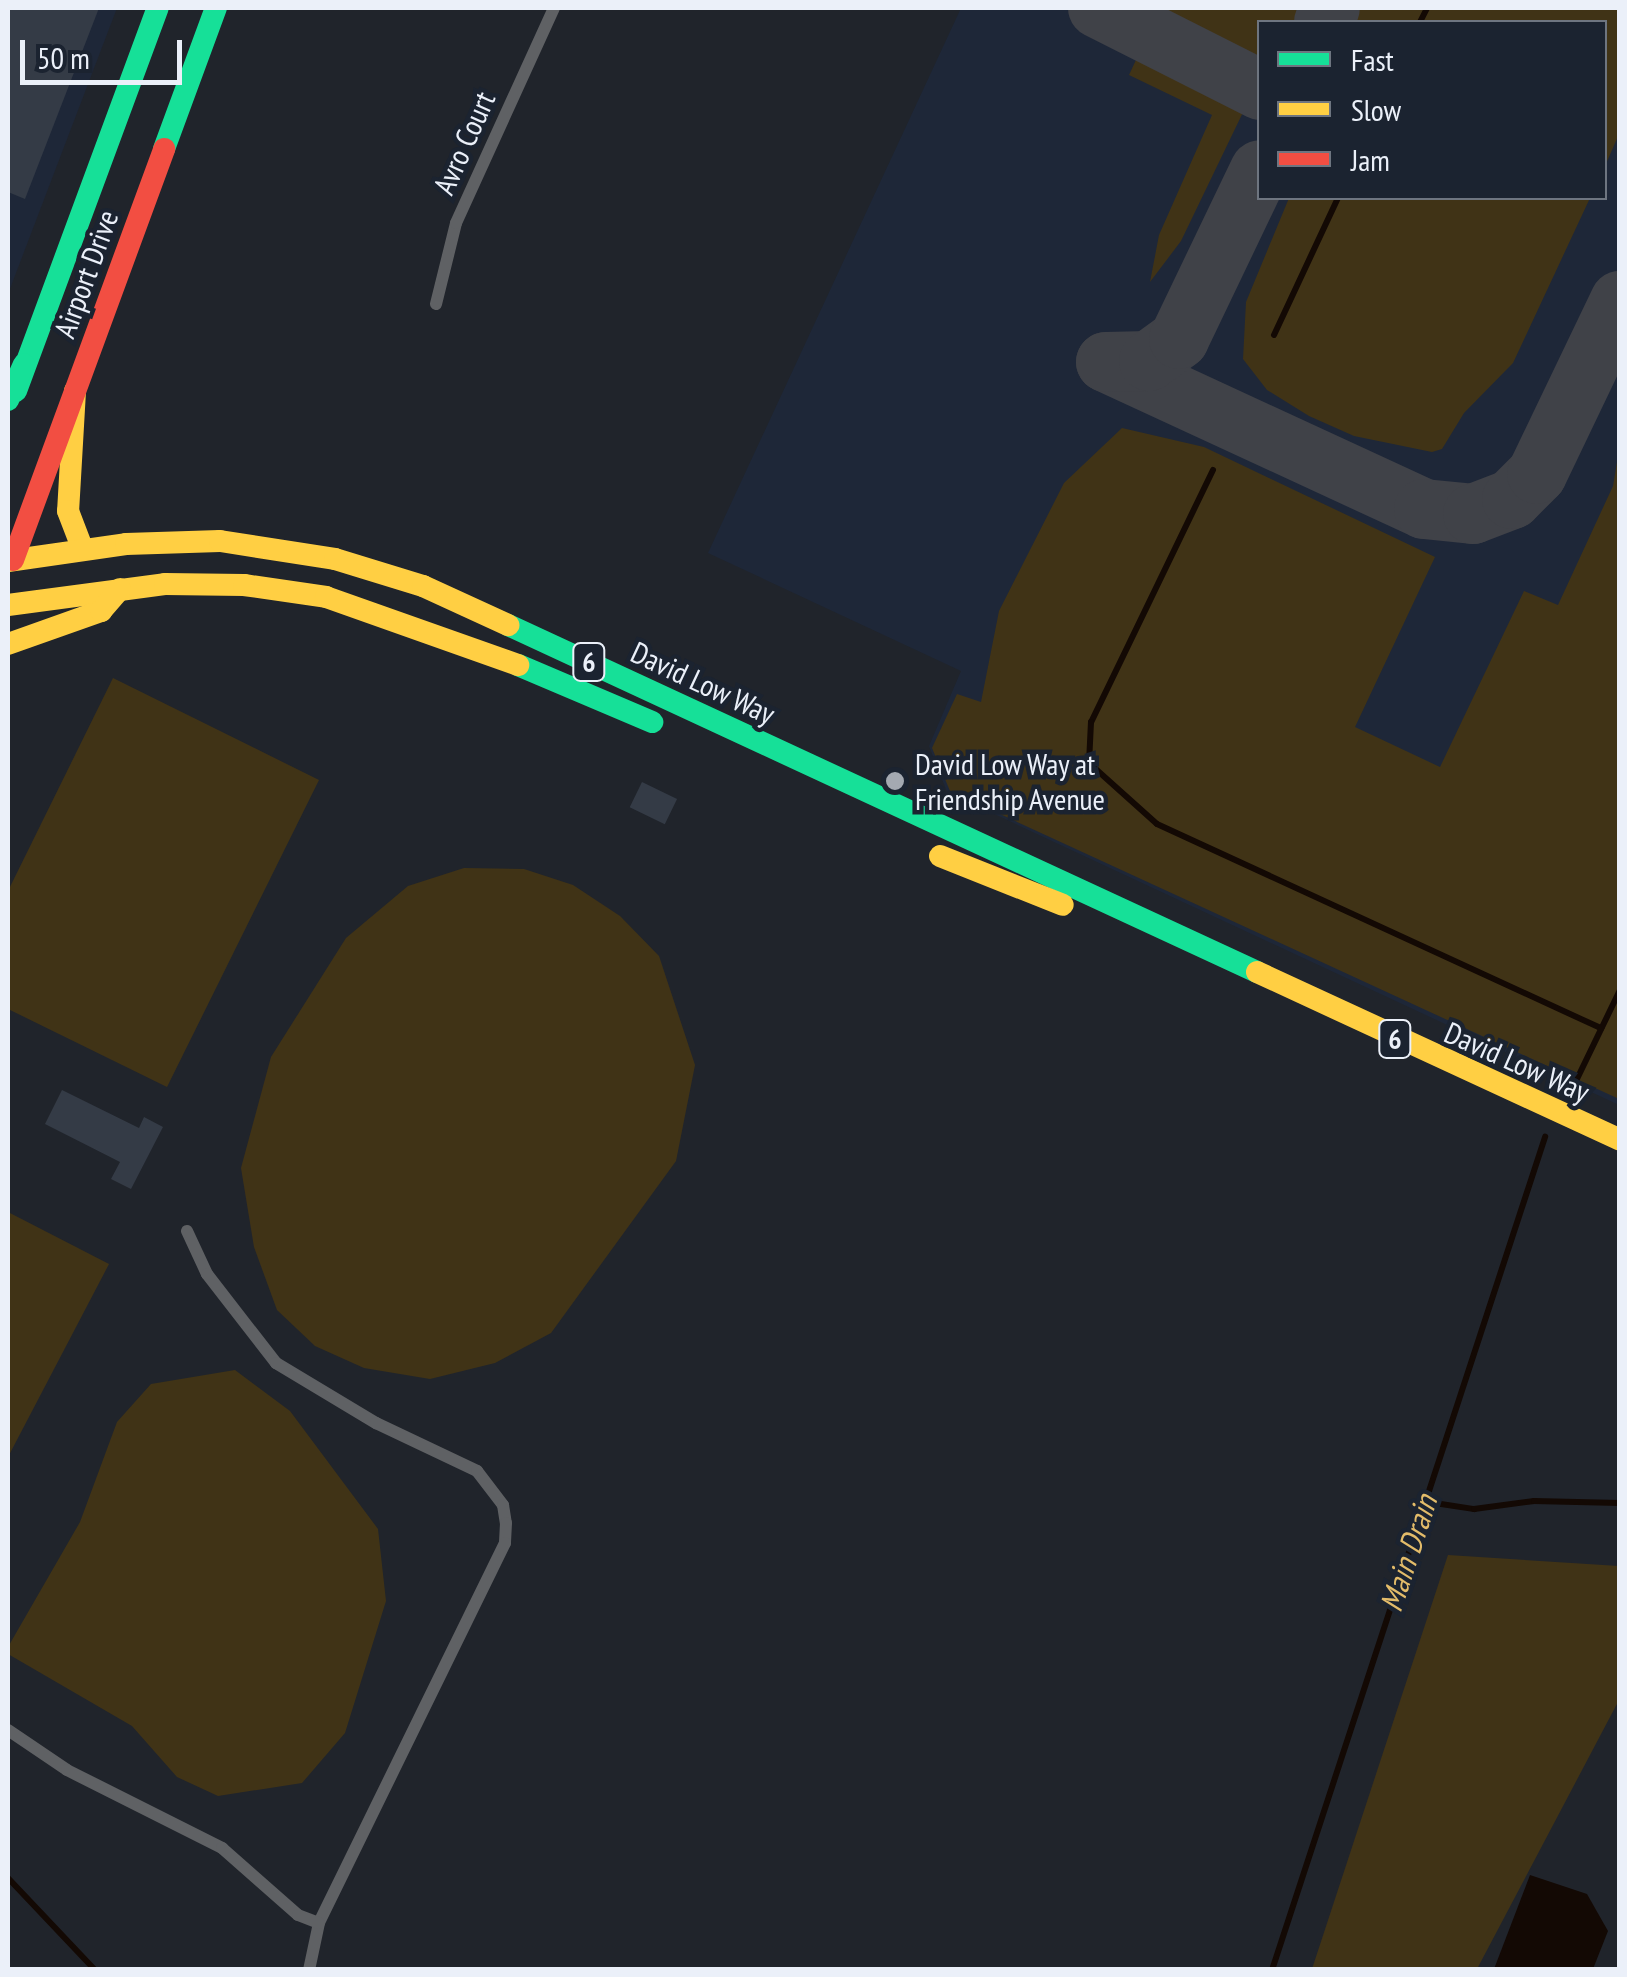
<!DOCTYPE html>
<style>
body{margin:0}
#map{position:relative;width:1627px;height:1977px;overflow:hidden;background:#20242b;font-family:"PT Sans Narrow",sans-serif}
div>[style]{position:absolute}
.built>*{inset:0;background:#1e2738}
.green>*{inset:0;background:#403316}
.water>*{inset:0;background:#130904}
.stream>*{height:6px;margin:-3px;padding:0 3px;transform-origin:3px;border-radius:3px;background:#130904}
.taxiway>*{height:60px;margin:-30px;padding:0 30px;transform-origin:30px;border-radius:30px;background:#404248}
.building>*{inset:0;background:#343b46;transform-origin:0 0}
.lane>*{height:12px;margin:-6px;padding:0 6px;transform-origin:6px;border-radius:6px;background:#5f6164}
.fast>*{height:22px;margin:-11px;padding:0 11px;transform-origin:11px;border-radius:11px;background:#16e098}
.slow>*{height:22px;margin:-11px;padding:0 11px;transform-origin:11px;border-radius:11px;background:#ffcf43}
.jam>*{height:22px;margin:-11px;padding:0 11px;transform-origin:11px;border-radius:11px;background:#f24e42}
.dots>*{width:28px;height:28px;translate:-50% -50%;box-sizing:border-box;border:5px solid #1b2330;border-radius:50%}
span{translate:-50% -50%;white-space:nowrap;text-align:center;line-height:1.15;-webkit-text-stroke:9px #1b2330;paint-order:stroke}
.shield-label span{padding:2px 8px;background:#1b2330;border:2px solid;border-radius:8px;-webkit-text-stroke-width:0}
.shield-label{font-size:28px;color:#ebf0f9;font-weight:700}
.street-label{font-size:30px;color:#ebf0f9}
.poi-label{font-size:30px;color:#ebf0f9}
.left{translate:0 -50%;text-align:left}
.water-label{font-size:32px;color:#e3bc6a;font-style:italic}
.frame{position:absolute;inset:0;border:10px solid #ebf0f9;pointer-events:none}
.legend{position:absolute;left:1257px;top:20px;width:350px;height:180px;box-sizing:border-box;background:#1b2330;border:2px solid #6e7580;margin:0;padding:12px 18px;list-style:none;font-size:30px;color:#ebf0f9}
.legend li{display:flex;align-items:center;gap:20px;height:50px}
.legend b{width:50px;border:2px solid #6e7580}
.scale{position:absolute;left:20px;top:40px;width:162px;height:45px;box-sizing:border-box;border:5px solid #ebf0f9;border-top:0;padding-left:12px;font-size:30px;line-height:35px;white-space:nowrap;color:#ebf0f9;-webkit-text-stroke:8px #1b2330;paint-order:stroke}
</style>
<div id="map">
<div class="built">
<div style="clip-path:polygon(8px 8px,117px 8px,8px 294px)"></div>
<div style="clip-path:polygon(evenodd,961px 8px,1619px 8px,1619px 1105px,947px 792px,929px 746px,961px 671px,708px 553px,961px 8px,1260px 22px,1604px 22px,1604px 198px,1260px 198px,1260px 22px)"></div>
</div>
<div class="green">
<div style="clip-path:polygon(1165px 8px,1313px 8px,1303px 22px,1260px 22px,1259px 74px,1156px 27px)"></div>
<div style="clip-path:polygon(1346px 8px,1619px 8px,1619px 134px,1605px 166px,1604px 22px,1342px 22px)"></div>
<div style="clip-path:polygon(1142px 47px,1247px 104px,1181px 241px,1150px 282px,1159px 235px,1212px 115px,1129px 75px)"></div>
<div style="clip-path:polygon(1289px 198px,1590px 198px,1513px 363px,1464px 413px,1442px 449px,1432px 452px,1354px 436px,1309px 416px,1267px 390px,1243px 359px,1246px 302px)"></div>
<div style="clip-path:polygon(1122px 428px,1204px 447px,1435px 557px,1355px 727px,1440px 767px,1524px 591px,1558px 605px,1613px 486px,1619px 450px,1619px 1099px,950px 791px,932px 748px,957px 694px,981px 702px,999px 611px,1064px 483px)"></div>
<div style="clip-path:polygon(113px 678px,319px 780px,167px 1087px,8px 1009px,8px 891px)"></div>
<div style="clip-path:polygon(464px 868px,524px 869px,573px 885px,620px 916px,659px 956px,695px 1065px,676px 1161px,551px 1333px,495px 1363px,430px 1379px,364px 1368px,315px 1346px,277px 1310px,254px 1247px,241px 1168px,271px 1057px,346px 938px,408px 886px)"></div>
<div style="clip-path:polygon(8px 1212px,109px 1264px,8px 1457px)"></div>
<div style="clip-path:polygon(235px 1370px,290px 1411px,378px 1529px,386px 1601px,345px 1733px,302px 1783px,218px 1796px,177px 1777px,132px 1726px,8px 1654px,8px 1647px,80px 1522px,117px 1422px,151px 1384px)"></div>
<div style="clip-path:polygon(1448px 1555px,1619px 1566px,1619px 1700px,1477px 1969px,1312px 1969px)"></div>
</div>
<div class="water">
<div style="clip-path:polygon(1530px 1875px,1587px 1894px,1608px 1931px,1593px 1969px,1494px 1969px)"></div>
</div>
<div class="stream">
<div style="left:1420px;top:22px;width:16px;rotate:-63deg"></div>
<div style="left:1274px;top:335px;width:151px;rotate:-65deg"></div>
<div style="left:1213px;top:470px;width:280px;rotate:115.8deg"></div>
<div style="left:1091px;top:722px;width:41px;rotate:92.8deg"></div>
<div style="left:1089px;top:763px;width:91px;rotate:41.9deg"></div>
<div style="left:1157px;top:824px;width:489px;rotate:24.7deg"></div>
<div style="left:1576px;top:1081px;width:101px;rotate:-64.2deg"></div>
<div style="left:1428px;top:1502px;width:47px;rotate:8.7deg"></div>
<div style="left:1474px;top:1509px;width:61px;rotate:-7.6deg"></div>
<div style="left:1534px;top:1501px;width:86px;rotate:1.3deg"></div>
<div style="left:8px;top:1878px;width:127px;rotate:46.6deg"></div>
<div style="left:1272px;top:1970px;width:877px;rotate:-71.85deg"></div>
</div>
<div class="taxiway">
<div style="left:1098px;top:8px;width:182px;rotate:26.8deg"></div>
<div style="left:1324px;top:22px;width:15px;rotate:-67deg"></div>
<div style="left:1106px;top:362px;width:350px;rotate:24.8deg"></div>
<div style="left:1424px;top:509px;width:49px;rotate:5.8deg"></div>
<div style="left:1473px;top:514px;width:42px;rotate:-21deg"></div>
<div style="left:1512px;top:499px;width:35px;rotate:-45deg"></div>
<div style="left:1537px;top:474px;width:192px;rotate:-64.4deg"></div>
<div style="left:1106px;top:362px;width:43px;rotate:-1.3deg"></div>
<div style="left:1149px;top:361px;width:37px;rotate:-36deg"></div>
<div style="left:1179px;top:339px;width:187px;rotate:-64.4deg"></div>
</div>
<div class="building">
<div style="clip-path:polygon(8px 8px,99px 8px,25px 199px,8px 192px)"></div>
<div style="left:642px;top:782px;width:39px;height:28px;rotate:26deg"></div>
<div style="clip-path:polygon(62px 1090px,139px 1128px,144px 1117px,163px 1127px,131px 1189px,111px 1179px,120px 1162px,45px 1124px)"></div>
</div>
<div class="lane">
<div style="left:436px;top:304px;width:83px;rotate:-76.1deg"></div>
<div style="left:456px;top:223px;width:236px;rotate:-65.5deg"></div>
<div style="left:187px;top:1231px;width:47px;rotate:65.1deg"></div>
<div style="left:207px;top:1274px;width:113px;rotate:52.2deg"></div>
<div style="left:276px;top:1363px;width:117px;rotate:31deg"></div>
<div style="left:376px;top:1423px;width:112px;rotate:25.4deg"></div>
<div style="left:477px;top:1471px;width:43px;rotate:52.6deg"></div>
<div style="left:503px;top:1505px;width:18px;rotate:81deg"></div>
<div style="left:506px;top:1523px;width:20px;rotate:93deg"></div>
<div style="left:505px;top:1543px;width:423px;rotate:116.1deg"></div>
<div style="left:319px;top:1923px;width:48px;rotate:102deg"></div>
<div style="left:8px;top:1730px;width:71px;rotate:34.1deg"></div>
<div style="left:67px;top:1770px;width:174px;rotate:26.7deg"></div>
<div style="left:222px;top:1848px;width:101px;rotate:41.4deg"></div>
<div style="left:298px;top:1915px;width:22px;rotate:21deg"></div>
</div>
<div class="fast">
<div style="left:164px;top:149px;width:150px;rotate:-69.8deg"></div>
<div style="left:16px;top:391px;width:408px;rotate:-69.7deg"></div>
<div style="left:8px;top:400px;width:39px;rotate:-66deg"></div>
<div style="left:508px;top:625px;width:825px;rotate:24.86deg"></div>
<div style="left:518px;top:665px;width:146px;rotate:23deg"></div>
</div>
<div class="slow">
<div style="left:75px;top:391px;width:120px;rotate:93.3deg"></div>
<div style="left:68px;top:511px;width:40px;rotate:69deg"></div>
<div style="left:8px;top:561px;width:119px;rotate:-8.2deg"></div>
<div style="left:126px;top:544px;width:94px;rotate:-1.8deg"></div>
<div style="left:220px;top:541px;width:116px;rotate:8.9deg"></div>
<div style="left:335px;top:559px;width:92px;rotate:17.1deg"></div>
<div style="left:423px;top:586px;width:94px;rotate:24.6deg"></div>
<div style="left:8px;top:605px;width:158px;rotate:-7.6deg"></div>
<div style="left:165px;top:584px;width:79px;rotate:0.7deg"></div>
<div style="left:244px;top:585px;width:83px;rotate:8.3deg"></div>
<div style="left:326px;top:597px;width:204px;rotate:19.5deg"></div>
<div style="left:8px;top:644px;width:99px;rotate:-19.5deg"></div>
<div style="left:101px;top:611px;width:29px;rotate:-49deg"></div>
<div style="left:940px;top:856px;width:132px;rotate:21.7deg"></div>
<div style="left:1257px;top:972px;width:400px;rotate:24.8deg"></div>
</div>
<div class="jam">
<div style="left:13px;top:560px;width:438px;rotate:-69.8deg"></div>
</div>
<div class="dots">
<div style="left:895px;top:781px;background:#a4a9b1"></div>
</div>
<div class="shield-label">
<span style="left:589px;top:662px">6</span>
<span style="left:1395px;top:1039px">6</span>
</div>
<div class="street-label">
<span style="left:464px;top:143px;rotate:-66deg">Avro Court</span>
<span style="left:86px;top:274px;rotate:-70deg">Airport Drive</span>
<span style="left:703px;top:683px;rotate:25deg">David Low Way</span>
<span style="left:1517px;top:1062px;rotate:24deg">David Low Way</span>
</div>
<div class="poi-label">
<span class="left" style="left:915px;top:781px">David Low Way at<br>Friendship Avenue</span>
</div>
<div class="water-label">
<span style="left:1408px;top:1553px;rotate:-72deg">Main Drain</span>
</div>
<div class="frame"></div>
<ul class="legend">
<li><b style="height:12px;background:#16e098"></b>Fast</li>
<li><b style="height:12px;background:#ffcf43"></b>Slow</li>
<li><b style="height:12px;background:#f24e42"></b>Jam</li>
</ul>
<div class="scale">50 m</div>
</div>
